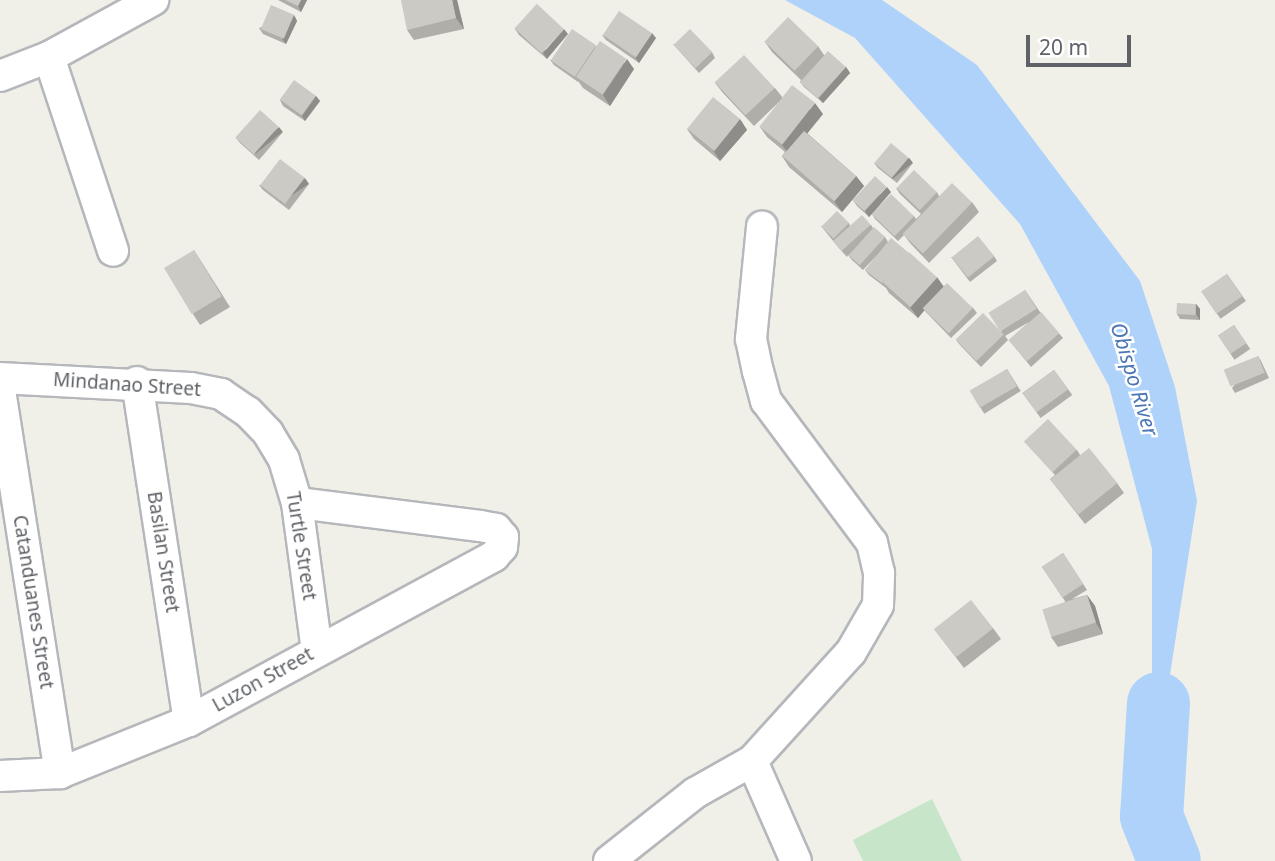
<!DOCTYPE html>
<style>
body{margin:0}
#map{position:relative;width:1275px;height:861px;overflow:hidden;background:#f0efe8;font-family:"Noto Sans",sans-serif}
div>[style]{position:absolute}
.green>*{inset:0;background:#c6e5c9}
.water>*{inset:0;background:#aed2fa}
.river>*{height:63px;margin:-31.5px;padding:0 31.5px;transform-origin:31.5px;border-radius:31.5px;background:#aed2fa}
.roads{filter:drop-shadow(2px 0 #b5b7bb) drop-shadow(-2px 0 #b5b7bb) drop-shadow(0 2px #b5b7bb) drop-shadow(0 -2px #b5b7bb)}
.minor>*{height:30px;margin:-15px;padding:0 15px;transform-origin:15px;border-radius:15px;background:#fff}
.wall>*{inset:0;background:#afaea9;transform-origin:0 0}
.shaded-wall>*{inset:0;background:#8f8d89;transform-origin:0 0}
.building>*{inset:0;background:#cccac4;transform-origin:0 0}
span{translate:-50% -50%;white-space:nowrap;text-align:center;line-height:1.15;-webkit-text-stroke:5px #fff;paint-order:stroke}
.street-label{font-size:19px;color:#5f6267}
.water-label{font-size:21px;color:#4d77b4;font-style:italic}
.scale{position:absolute;left:1026px;top:35px;width:105px;height:32px;box-sizing:border-box;border:4px solid #5f6267;border-top:0;padding-left:9px;font-size:21px;line-height:24px;white-space:nowrap;color:#5f6267;-webkit-text-stroke:5px #fff;paint-order:stroke}
</style>
<div id="map">
<div class="green">
<div style="clip-path:polygon(932px 799px,962px 861px,863px 861px,853px 840px)"></div>
</div>
<div class="water">
<div style="clip-path:polygon(785px 0,882px 0,977px 65px,1140px 281px,1175px 387px,1197px 501px,1152px 790px,1152px 549px,1109px 386px,1020px 224px,855px 38px)"></div>
</div>
<div class="river">
<div style="left:1158px;top:703px;width:113px;rotate:93.5deg"></div>
<div style="left:1151px;top:816px;width:48px;rotate:68.2deg"></div>
</div>
<div class="roads">
<div class="minor">
<div style="left:49px;top:57px;width:204px;rotate:71.7deg"></div>
<div style="left:0;top:76px;width:53px;rotate:-21.2deg"></div>
<div style="left:49px;top:57px;width:119px;rotate:-28.7deg"></div>
<div style="left:0;top:378px;width:191px;rotate:3deg"></div>
<div style="left:191px;top:388px;width:31px;rotate:11deg"></div>
<div style="left:221px;top:394px;width:32px;rotate:34deg"></div>
<div style="left:248px;top:412px;width:29px;rotate:46deg"></div>
<div style="left:268px;top:433px;width:31px;rotate:59deg"></div>
<div style="left:284px;top:460px;width:45px;rotate:73.2deg"></div>
<div style="left:297px;top:503px;width:149px;rotate:82.3deg"></div>
<div style="left:137px;top:382px;width:343px;rotate:81.3deg"></div>
<div style="left:0;top:390px;width:388px;rotate:81.1deg"></div>
<div style="left:752px;top:761px;width:109px;rotate:66.3deg"></div>
<div style="left:0;top:776px;width:60px;rotate:-2.9deg"></div>
<div style="left:60px;top:773px;width:139px;rotate:-22deg"></div>
<div style="left:189px;top:721px;width:347px;rotate:-28.4deg"></div>
<div style="left:494px;top:556px;width:12px;rotate:-48deg"></div>
<div style="left:502px;top:547px;width:10px;rotate:-84deg"></div>
<div style="left:503px;top:537px;width:11px;rotate:-131deg"></div>
<div style="left:496px;top:529px;width:16px;rotate:-169deg"></div>
<div style="left:480px;top:526px;width:184px;rotate:-172.8deg"></div>
<div style="left:609px;top:861px;width:110px;rotate:-38.3deg"></div>
<div style="left:695px;top:793px;width:65px;rotate:-29.3deg"></div>
<div style="left:752px;top:761px;width:147px;rotate:-47.8deg"></div>
<div style="left:851px;top:652px;width:54px;rotate:-60.1deg"></div>
<div style="left:878px;top:605px;width:32px;rotate:-88deg"></div>
<div style="left:879px;top:573px;width:31px;rotate:-103deg"></div>
<div style="left:872px;top:543px;width:177px;rotate:-126.7deg"></div>
<div style="left:766px;top:401px;width:30px;rotate:-105deg"></div>
<div style="left:758px;top:372px;width:34px;rotate:-102deg"></div>
<div style="left:751px;top:339px;width:113px;rotate:-84.4deg"></div>
</div>
</div>
<div class="wall">
<div style="clip-path:polygon(278px 0,307px 0,301px 12px)"></div>
<div style="clip-path:polygon(457px 0,464px 29px,414px 40px,407px 30px)"></div>
<div style="clip-path:polygon(537px 4px,547px 59px,519px 35px,515px 29px)"></div>
<div style="clip-path:polygon(294px 15px,297px 21px,286px 44px,263px 34px,259px 28px)"></div>
<div style="clip-path:polygon(602px 35px,656px 38px,639px 63px,606px 40px)"></div>
<div style="clip-path:polygon(765px 42px,818px 46px,824px 55px,846px 67px,850px 73px,823px 103px,804px 87px,800px 82px,801px 80px,772px 52px)"></div>
<div style="clip-path:polygon(673px 44px,712px 52px,715px 58px,699px 73px)"></div>
<div style="clip-path:polygon(597px 46px,634px 69px,610px 106px,583px 88px,578px 81px,578px 82px,554px 65px,550px 60px)"></div>
<div style="clip-path:polygon(715px 83px,775px 88px,783px 98px,823px 114px,807px 133px,856px 176px,864px 186px,842px 212px,789px 167px,782px 156px,785px 152px,767px 137px,760px 127px,781px 100px,754px 126px,723px 93px)"></div>
<div style="clip-path:polygon(316px 96px,320px 101px,305px 121px,283px 106px,280px 100px)"></div>
<div style="clip-path:polygon(740px 119px,747px 130px,720px 161px,694px 139px,687px 129px)"></div>
<div style="clip-path:polygon(283px 132px,259px 160px,240px 143px,236px 138px)"></div>
<div style="clip-path:polygon(909px 158px,913px 163px,897px 183px,878px 168px,874px 163px)"></div>
<div style="clip-path:polygon(309px 184px,289px 210px,263px 190px,259px 185px)"></div>
<div style="clip-path:polygon(896px 188px,937px 192px,939px 196px,972px 202px,979px 212px,929px 263px,910px 243px,904px 235px,898px 241px,875px 219px,872px 214px,869px 217px,857px 206px,853px 200px,891px 192px,875px 211px,914px 216px,916px 219px,921px 214px,900px 194px)"></div>
<div style="clip-path:polygon(849px 223px,850px 226px,871px 225px,873px 228px,885px 237px,888px 242px,944px 287px,973px 308px,977px 313px,951px 338px,924px 310px,918px 318px,889px 293px,886px 288px,869px 275px,865px 270px,879px 253px,863px 270px,852px 260px,848px 255px,847px 257px,838px 247px,821px 226px)"></div>
<div style="clip-path:polygon(194px 250px,230px 307px,200px 325px,193px 314px)"></div>
<div style="clip-path:polygon(994px 256px,997px 261px,970px 282px,951px 257px)"></div>
<div style="left:1227px;top:274px;width:33px;height:31px;rotate:55deg"></div>
<div style="clip-path:polygon(1025px 290px,1040px 312px,1063px 338px,1031px 367px,1009px 340px,1029px 322px,1005px 336px,1008px 340px,981px 367px,960px 345px,956px 340px,1001px 332px)"></div>
<div style="clip-path:polygon(1196px 304px,1200px 309px,1200px 320px,1180px 319px,1177px 314px)"></div>
<div style="left:1234px;top:325px;width:29px;height:19px;rotate:56deg"></div>
<div style="clip-path:polygon(1258px 356px,1261px 361px,1269px 378px,1235px 393px,1232px 388px)"></div>
<div style="left:1007px;top:369px;width:26px;height:43px;rotate:58deg"></div>
<div style="left:1054px;top:370px;width:31px;height:39px;rotate:54deg"></div>
<div style="clip-path:polygon(1024px 441px,1077px 450px,1080px 455px,1117px 483px,1124px 493px,1085px 524px,1050px 479px,1055px 475px)"></div>
<div style="clip-path:polygon(1063px 553px,1087px 590px,1072px 599px,1087px 595px,1095px 606px,1103px 634px,1058px 647px,1051px 637px,1065px 601px,1042px 567px)"></div>
<div style="clip-path:polygon(993px 628px,1001px 639px,964px 668px,934px 629px)"></div>
</div>
<div class="shaded-wall">
<div style="clip-path:polygon(301px 0,307px 0,301px 12px,298px 6px)"></div>
<div style="clip-path:polygon(452px 0,457px 0,464px 29px,456px 18px)"></div>
<div style="clip-path:polygon(294px 15px,297px 21px,286px 44px,282px 39px)"></div>
<div style="clip-path:polygon(564px 29px,568px 34px,547px 59px,543px 53px)"></div>
<div style="clip-path:polygon(652px 33px,656px 38px,639px 63px,635px 57px)"></div>
<div style="clip-path:polygon(627px 59px,634px 69px,610px 106px,603px 95px)"></div>
<div style="clip-path:polygon(846px 67px,850px 73px,823px 103px,819px 98px)"></div>
<div style="clip-path:polygon(316px 96px,320px 101px,305px 121px,302px 116px)"></div>
<div style="clip-path:polygon(815px 103px,823px 114px,790px 155px,782px 145px)"></div>
<div style="clip-path:polygon(740px 119px,747px 130px,720px 161px,713px 150px)"></div>
<div style="left:279px;top:127px;width:6px;height:35px;rotate:51deg"></div>
<div style="left:909px;top:158px;width:6px;height:26px;rotate:51deg"></div>
<div style="clip-path:polygon(856px 176px,864px 186px,842px 212px,834px 201px)"></div>
<div style="left:305px;top:178px;width:7px;height:33px;rotate:56deg"></div>
<div style="clip-path:polygon(887px 187px,891px 192px,869px 217px,865px 211px)"></div>
<div style="clip-path:polygon(937px 277px,944px 287px,918px 318px,910px 307px)"></div>
<div style="clip-path:polygon(1196px 304px,1200px 309px,1200px 320px,1196px 314px)"></div>
<div style="clip-path:polygon(1087px 595px,1095px 606px,1103px 634px,1096px 623px)"></div>
</div>
<div class="building">
<div style="clip-path:polygon(285px 0,301px 0,298px 6px)"></div>
<div style="clip-path:polygon(401px 0,452px 0,456px 18px,407px 30px)"></div>
<div style="left:537px;top:4px;width:37px;height:33px;rotate:43deg"></div>
<div style="left:271px;top:5px;width:25px;height:26px;rotate:23deg"></div>
<div style="left:619px;top:11px;width:40px;height:29px;rotate:34deg"></div>
<div style="left:788px;top:17px;width:42px;height:34px;rotate:44deg"></div>
<div style="left:572px;top:29px;width:29px;height:38px;rotate:34deg"></div>
<div style="left:690px;top:29px;width:32px;height:23px;rotate:46deg"></div>
<div style="left:600px;top:41px;width:32px;height:43px;rotate:34deg"></div>
<div style="left:828px;top:51px;width:24px;height:42px;rotate:42deg"></div>
<div style="left:744px;top:55px;width:45px;height:40px;rotate:47deg"></div>
<div style="left:294px;top:80px;width:27px;height:24px;rotate:36deg"></div>
<div style="left:792px;top:85px;width:29px;height:53px;rotate:38deg"></div>
<div style="left:713px;top:97px;width:35px;height:41px;rotate:39deg"></div>
<div style="left:260px;top:110px;width:25px;height:37px;rotate:42deg"></div>
<div style="left:804px;top:131px;width:69px;height:33px;rotate:41deg"></div>
<div style="left:891px;top:143px;width:23px;height:26px;rotate:40deg"></div>
<div style="left:280px;top:159px;width:31px;height:33px;rotate:37deg"></div>
<div style="left:914px;top:170px;width:32px;height:25px;rotate:44deg"></div>
<div style="left:875px;top:176px;width:16px;height:33px;rotate:43deg"></div>
<div style="left:952px;top:183px;width:28px;height:71px;rotate:44deg"></div>
<div style="left:891px;top:194px;width:32px;height:28px;rotate:44deg"></div>
<div style="left:837px;top:211px;width:17px;height:22px;rotate:45deg"></div>
<div style="left:862px;top:215px;width:13px;height:39px;rotate:48deg"></div>
<div style="left:874px;top:227px;width:15px;height:38px;rotate:42deg"></div>
<div style="left:978px;top:236px;width:26px;height:34px;rotate:51deg"></div>
<div style="clip-path:polygon(891px 238px,909px 253px,882px 282px,883px 284px,865px 270px)"></div>
<div style="left:194px;top:250px;width:54px;height:35px;rotate:59deg"></div>
<div style="left:909px;top:252px;width:38px;height:40px;rotate:42deg"></div>
<div style="left:1227px;top:274px;width:27px;height:31px;rotate:56deg"></div>
<div style="left:947px;top:283px;width:36px;height:35px;rotate:44deg"></div>
<div style="left:1025px;top:290px;width:22px;height:43px;rotate:58deg"></div>
<div style="left:1177px;top:303px;width:19px;height:11px;rotate:3deg"></div>
<div style="left:1041px;top:312px;width:28px;height:43px;rotate:49deg"></div>
<div style="left:983px;top:313px;width:30px;height:38px;rotate:46deg"></div>
<div style="left:1234px;top:325px;width:22px;height:19px;rotate:56deg"></div>
<div style="left:1258px;top:356px;width:18px;height:37px;rotate:68deg"></div>
<div style="left:1007px;top:369px;width:20px;height:43px;rotate:60deg"></div>
<div style="left:1054px;top:370px;width:24px;height:39px;rotate:54deg"></div>
<div style="left:1048px;top:419px;width:42px;height:33px;rotate:47deg"></div>
<div style="left:1089px;top:448px;width:45px;height:50px;rotate:51deg"></div>
<div style="left:1063px;top:553px;width:37px;height:25px;rotate:57deg"></div>
<div style="left:1087px;top:595px;width:29px;height:47px;rotate:72deg"></div>
<div style="left:971px;top:600px;width:36px;height:47px;rotate:52deg"></div>
</div>
<div class="street-label">
<span style="left:127px;top:385px;rotate:4deg">Mindanao Street</span>
<span style="left:301px;top:546px;rotate:81deg">Turtle Street</span>
<span style="left:163px;top:552px;rotate:81deg">Basilan Street</span>
<span style="left:33px;top:602px;rotate:81deg">Catanduanes Street</span>
<span style="left:263px;top:680px;rotate:-29deg">Luzon Street</span>
</div>
<div class="water-label">
<span style="left:1135px;top:379px;rotate:73deg">Obispo River</span>
</div>
<div class="scale">20 m</div>
</div>
